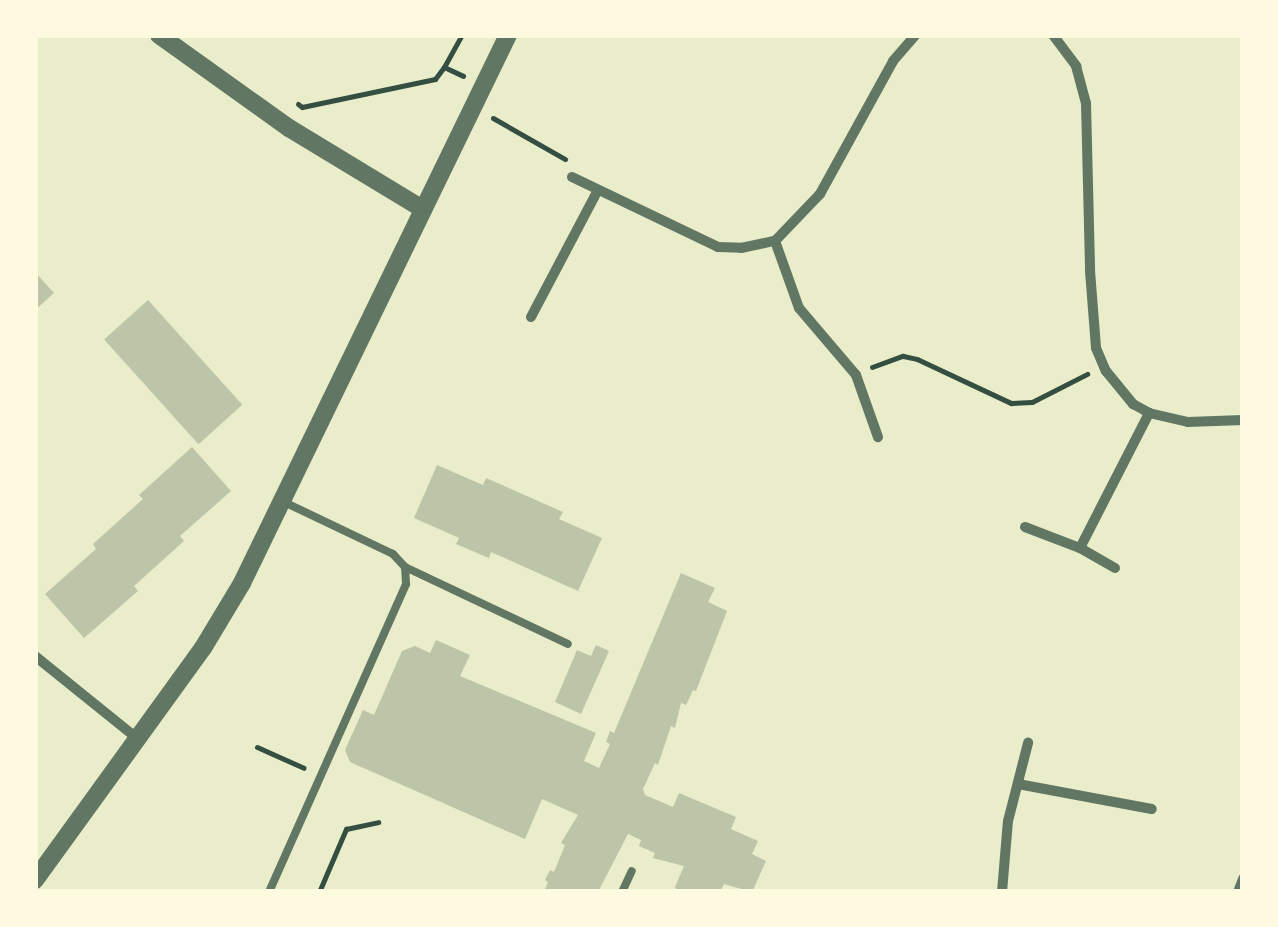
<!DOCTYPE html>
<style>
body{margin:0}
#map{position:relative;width:1278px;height:927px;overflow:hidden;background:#e9edc9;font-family:Roboto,sans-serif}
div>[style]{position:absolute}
.building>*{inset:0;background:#bcc5a7;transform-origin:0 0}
.path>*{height:5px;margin:-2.5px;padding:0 2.5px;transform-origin:2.5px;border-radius:2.5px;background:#344e41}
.service>*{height:8px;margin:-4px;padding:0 4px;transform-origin:4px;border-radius:4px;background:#617663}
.minor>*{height:10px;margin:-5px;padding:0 5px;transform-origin:5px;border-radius:5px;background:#617663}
.tertiary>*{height:18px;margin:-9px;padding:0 9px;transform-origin:9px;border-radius:9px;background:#617663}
span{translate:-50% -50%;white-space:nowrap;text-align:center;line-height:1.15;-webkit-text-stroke:8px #fefae0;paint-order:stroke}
.frame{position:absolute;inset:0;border:38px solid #fefae0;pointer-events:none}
</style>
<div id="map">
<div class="building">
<div style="clip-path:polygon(35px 272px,54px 293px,35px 310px)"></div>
<div style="left:148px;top:300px;width:141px;height:59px;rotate:48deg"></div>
<div style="clip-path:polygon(192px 447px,231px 491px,180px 536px,184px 541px,134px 586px,138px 591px,84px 638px,45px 594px,96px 549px,93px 544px,143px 499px,139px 495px)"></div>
<div style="clip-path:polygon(437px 465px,483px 485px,486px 478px,563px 512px,559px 519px,602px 538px,578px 591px,491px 552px,489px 558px,456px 544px,459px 538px,414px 518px)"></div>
<div style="clip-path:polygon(681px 573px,715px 588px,708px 602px,727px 611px,696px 691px,693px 690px,686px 705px,681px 703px,675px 728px,671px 726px,658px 765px,655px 763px,643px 789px,645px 795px,673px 807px,679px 793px,736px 817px,731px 829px,758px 841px,752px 854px,766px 861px,752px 892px,724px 884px,720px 892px,677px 892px,675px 887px,684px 866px,653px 858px,655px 853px,639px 846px,641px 840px,628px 834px,598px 892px,544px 892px,548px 882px,545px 880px,550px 870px,554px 872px,565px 845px,561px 843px,578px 815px,542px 799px,525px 839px,350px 762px,345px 750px,363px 710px,374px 715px,402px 651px,415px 646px,430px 653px,436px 640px,470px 655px,460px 676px,596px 733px,584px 761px,599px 768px,610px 744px,606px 742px,610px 731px,614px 733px)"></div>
<div style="clip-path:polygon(596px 645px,609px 651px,581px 714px,555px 702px,577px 650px,591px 656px)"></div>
</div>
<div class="path">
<div style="left:444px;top:67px;width:37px;rotate:-61deg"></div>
<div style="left:298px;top:104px;width:5px;rotate:37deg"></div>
<div style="left:302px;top:107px;width:136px;rotate:-11.9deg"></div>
<div style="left:435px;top:79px;width:15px;rotate:-53deg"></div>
<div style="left:444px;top:67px;width:21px;rotate:25deg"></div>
<div style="left:493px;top:118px;width:83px;rotate:29.7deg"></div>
<div style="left:872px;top:367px;width:33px;rotate:-20deg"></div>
<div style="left:903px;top:356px;width:14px;rotate:12deg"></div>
<div style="left:917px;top:359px;width:104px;rotate:25.1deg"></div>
<div style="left:1011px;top:403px;width:21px;rotate:-3deg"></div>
<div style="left:1032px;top:402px;width:62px;rotate:-27deg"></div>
<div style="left:257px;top:747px;width:51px;rotate:24.1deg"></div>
<div style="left:319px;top:892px;width:69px;rotate:-66.8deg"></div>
<div style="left:346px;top:829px;width:33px;rotate:-12deg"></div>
</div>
<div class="service">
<div style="left:405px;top:567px;width:180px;rotate:25.3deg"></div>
<div style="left:269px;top:892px;width:337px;rotate:-66deg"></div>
<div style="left:406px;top:584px;width:17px;rotate:-93deg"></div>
<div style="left:405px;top:567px;width:18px;rotate:-133deg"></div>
<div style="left:393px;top:554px;width:123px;rotate:-154.5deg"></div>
<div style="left:622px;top:892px;width:23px;rotate:-65deg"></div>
</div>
<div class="minor">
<div style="left:1053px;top:35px;width:39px;rotate:53deg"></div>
<div style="left:1076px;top:66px;width:38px;rotate:75deg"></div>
<div style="left:1086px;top:103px;width:168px;rotate:88.6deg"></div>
<div style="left:1090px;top:271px;width:77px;rotate:85.5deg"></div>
<div style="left:1096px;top:348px;width:25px;rotate:67deg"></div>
<div style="left:1106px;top:371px;width:43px;rotate:50.7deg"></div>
<div style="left:1133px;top:404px;width:18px;rotate:29deg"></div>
<div style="left:1149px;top:413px;width:40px;rotate:13deg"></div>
<div style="left:1188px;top:422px;width:55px;rotate:-2.1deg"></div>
<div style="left:572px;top:177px;width:162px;rotate:25.6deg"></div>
<div style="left:718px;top:247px;width:23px;rotate:2deg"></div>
<div style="left:741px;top:248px;width:35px;rotate:-12deg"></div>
<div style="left:775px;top:241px;width:65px;rotate:-46.2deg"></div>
<div style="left:820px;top:194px;width:152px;rotate:-61.2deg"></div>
<div style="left:893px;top:61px;width:35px;rotate:-49deg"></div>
<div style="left:775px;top:241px;width:71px;rotate:70.3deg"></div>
<div style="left:799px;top:308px;width:88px;rotate:49.6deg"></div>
<div style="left:856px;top:375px;width:66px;rotate:70.5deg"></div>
<div style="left:531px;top:317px;width:141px;rotate:-62.2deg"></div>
<div style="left:1025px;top:527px;width:59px;rotate:20.9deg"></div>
<div style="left:1115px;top:568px;width:40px;rotate:-150.3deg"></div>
<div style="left:1080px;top:548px;width:152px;rotate:-62.9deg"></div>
<div style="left:35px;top:656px;width:132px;rotate:38.9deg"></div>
<div style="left:1018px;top:784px;width:136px;rotate:10.6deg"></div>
<div style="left:1002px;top:892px;width:71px;rotate:-85.2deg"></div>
<div style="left:1008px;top:821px;width:81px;rotate:-75.6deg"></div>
<div style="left:1238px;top:892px;width:14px;rotate:-69deg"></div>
</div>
<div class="tertiary">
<div style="left:159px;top:35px;width:160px;rotate:35.6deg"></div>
<div style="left:289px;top:128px;width:157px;rotate:31.2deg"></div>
<div style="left:35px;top:880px;width:286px;rotate:-54.1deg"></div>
<div style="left:203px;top:648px;width:76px;rotate:-59deg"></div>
<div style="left:242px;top:583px;width:609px;rotate:-64.11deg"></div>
</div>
<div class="frame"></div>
</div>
